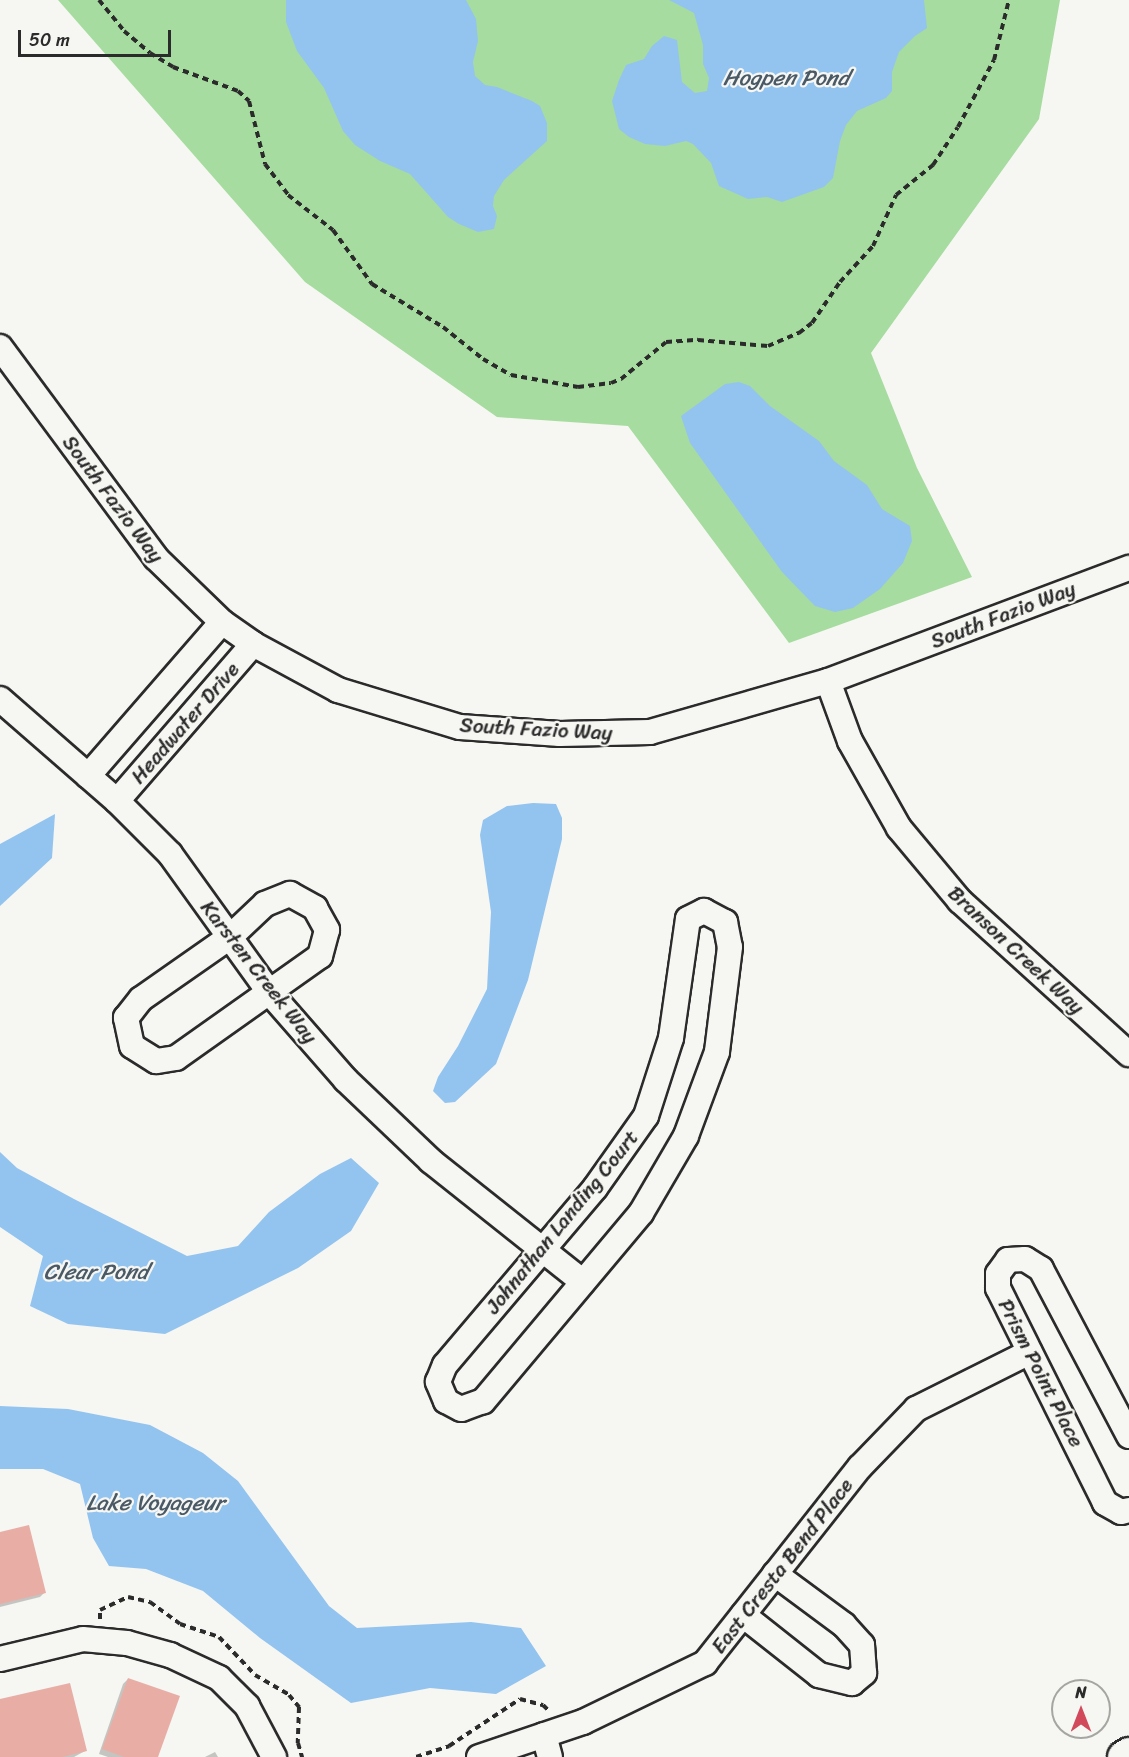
<!DOCTYPE html>
<style>
body{margin:0}
#map{position:relative;width:1129px;height:1757px;overflow:hidden;background:#f6f6f2;font-family:Sriracha,sans-serif}
div>[style]{position:absolute}
.green>*{inset:0;background:#a6dc9f}
.water>*{inset:0;background:#93c4ef}
.shadow>*{inset:0;background:#0003}
.building>*{inset:0;background:#e8aea6}
.path>*{height:4px;margin-top:-2px;transform-origin:0;background:repeating-linear-gradient(90deg,#2b2b2b 0 6px,transparent 0 10.5px)}
.roads{filter:drop-shadow(2px 0 #2b2b2b) drop-shadow(-2px 0 #2b2b2b) drop-shadow(0 2px #2b2b2b) drop-shadow(0 -2px #2b2b2b)}
.street>*{height:24px;margin:-12px;padding:0 12px;transform-origin:12px;border-radius:12px;background:#f6f6f2}
.secondary>*{height:33px;margin:-16.5px;padding:0 16.5px;transform-origin:16.5px;border-radius:16.5px;background:#f6f6f2}
span{translate:-50% -50%;white-space:nowrap;text-align:center;line-height:1.15;-webkit-text-stroke:4.5px #f6f6f2;paint-order:stroke}
.street-label{font-size:21px;color:#2b2b2b}
.water-label{font-size:22px;color:#4a5966;font-style:italic}
.north{position:absolute;left:1051px;top:1679px;width:60px;height:60px;box-sizing:border-box;background:#f6f6f2;border:2px solid #a5a5a2;border-radius:50%;rotate:0deg;font-size:16px;font-weight:700;line-height:24px;text-align:center;color:#2b2b2b}
.north::after{content:'';display:block;margin:auto;width:21px;height:27px;background:#d1495b;clip-path:polygon(50% 0,100% 100%,50% 72%,0 100%)}
.scale{position:absolute;left:18px;top:30px;width:153px;height:27px;box-sizing:border-box;border:3px solid #2b2b2b;border-top:0;padding-left:8px;font-size:18px;line-height:21px;white-space:nowrap;color:#2b2b2b;-webkit-text-stroke:4px #f6f6f2;paint-order:stroke}
</style>
<div id="map">
<div class="green">
<div style="clip-path:polygon(58px 0,1060px 0,1039px 119px,871px 353px,917px 468px,972px 577px,789px 643px,628px 426px,497px 417px,305px 282px)"></div>
</div>
<div class="water">
<div style="clip-path:polygon(286px 0,466px 0,476px 19px,478px 41px,473px 62px,475px 76px,485px 85px,497px 87px,532px 101px,540px 106px,547px 123px,547px 141px,504px 180px,494px 196px,493px 206px,497px 216px,494px 229px,478px 232px,459px 224px,448px 217px,410px 174px,380px 161px,355px 145px,343px 131px,324px 88px,297px 51px,286px 22px)"></div>
<div style="clip-path:polygon(669px 0,924px 0,927px 28px,915px 36px,899px 52px,892px 72px,892px 91px,886px 98px,857px 111px,846px 125px,840px 141px,833px 178px,824px 187px,782px 202px,767px 197px,748px 199px,719px 186px,711px 163px,693px 144px,686px 141px,665px 146px,645px 144px,629px 137px,619px 129px,612px 101px,619px 80px,626px 65px,644px 59px,652px 46px,664px 36px,677px 40px,682px 82px,695px 93px,707px 91px,709px 78px,703px 64px,703px 45px,694px 13px)"></div>
<div style="clip-path:polygon(739px 382px,750px 386px,770px 406px,819px 441px,834px 461px,867px 485px,882px 509px,910px 526px,912px 541px,903px 563px,880px 589px,853px 608px,835px 612px,815px 606px,782px 572px,690px 443px,681px 416px,725px 384px)"></div>
<div style="clip-path:polygon(533px 803px,556px 804px,562px 818px,562px 839px,528px 980px,496px 1064px,455px 1102px,445px 1103px,433px 1091px,438px 1077px,458px 1046px,487px 989px,491px 912px,480px 835px,483px 820px,507px 806px)"></div>
<div style="clip-path:polygon(55px 814px,52px 858px,0 906px,0 844px)"></div>
<div style="clip-path:polygon(0 1152px,17px 1168px,74px 1199px,187px 1256px,238px 1246px,269px 1212px,320px 1174px,351px 1158px,379px 1183px,351px 1231px,298px 1268px,165px 1334px,68px 1324px,30px 1306px,43px 1256px,0 1227px)"></div>
<div style="clip-path:polygon(0 1406px,68px 1409px,150px 1425px,203px 1453px,238px 1481px,329px 1606px,357px 1628px,471px 1622px,521px 1628px,546px 1666px,496px 1694px,430px 1688px,351px 1703px,260px 1638px,203px 1591px,146px 1569px,109px 1566px,93px 1538px,80px 1484px,43px 1469px,0 1469px)"></div>
</div>
<div class="shadow">
<div style="clip-path:polygon(0 1533px,44px 1593px,40px 1597px,0 1607px)"></div>
<div style="clip-path:polygon(128px 1679px,157px 1757px,108px 1757px,99px 1754px,123px 1684px)"></div>
<div style="clip-path:polygon(0 1701px,85px 1751px,74px 1757px,0 1757px)"></div>
<div style="clip-path:polygon(215px 1752px,218px 1757px,205px 1757px)"></div>
</div>
<div class="building">
<div style="clip-path:polygon(29px 1525px,46px 1593px,0 1604px,0 1532px)"></div>
<div style="clip-path:polygon(128px 1678px,180px 1696px,158px 1757px,124px 1757px,102px 1749px)"></div>
<div style="clip-path:polygon(70px 1683px,87px 1751px,63px 1757px,0 1757px,0 1699px)"></div>
</div>
<div class="path">
<div style="left:99px;top:0;width:40px;rotate:51deg"></div>
<div style="left:124px;top:31px;width:34px;rotate:40deg"></div>
<div style="left:150px;top:53px;width:27px;rotate:31deg"></div>
<div style="left:173px;top:67px;width:69px;rotate:20.3deg"></div>
<div style="left:238px;top:91px;width:15px;rotate:42deg"></div>
<div style="left:249px;top:101px;width:65px;rotate:75.7deg"></div>
<div style="left:265px;top:164px;width:39px;rotate:53deg"></div>
<div style="left:288px;top:195px;width:57px;rotate:37.9deg"></div>
<div style="left:333px;top:230px;width:67px;rotate:54.2deg"></div>
<div style="left:372px;top:284px;width:83px;rotate:31.2deg"></div>
<div style="left:443px;top:327px;width:51px;rotate:38.7deg"></div>
<div style="left:483px;top:359px;width:32px;rotate:30deg"></div>
<div style="left:511px;top:375px;width:68px;rotate:10.2deg"></div>
<div style="left:578px;top:387px;width:33px;rotate:-7deg"></div>
<div style="left:611px;top:383px;width:11px;rotate:-22deg"></div>
<div style="left:621px;top:379px;width:58px;rotate:-39.4deg"></div>
<div style="left:666px;top:342px;width:32px;rotate:-4deg"></div>
<div style="left:698px;top:340px;width:70px;rotate:4.9deg"></div>
<div style="left:768px;top:346px;width:34px;rotate:-23deg"></div>
<div style="left:799px;top:333px;width:16px;rotate:-38deg"></div>
<div style="left:812px;top:323px;width:50px;rotate:-55.7deg"></div>
<div style="left:840px;top:282px;width:49px;rotate:-47.5deg"></div>
<div style="left:873px;top:246px;width:56px;rotate:-65.7deg"></div>
<div style="left:896px;top:195px;width:48px;rotate:-39deg"></div>
<div style="left:933px;top:165px;width:45px;rotate:-56.7deg"></div>
<div style="left:958px;top:127px;width:76px;rotate:-61.8deg"></div>
<div style="left:994px;top:60px;width:62px;rotate:-76deg"></div>
<div style="left:100px;top:1619px;width:9px;rotate:-90deg"></div>
<div style="left:100px;top:1610px;width:31px;rotate:-25deg"></div>
<div style="left:128px;top:1597px;width:23px;rotate:13deg"></div>
<div style="left:150px;top:1602px;width:37px;rotate:36deg"></div>
<div style="left:180px;top:1624px;width:41px;rotate:18.4deg"></div>
<div style="left:219px;top:1637px;width:52px;rotate:46.5deg"></div>
<div style="left:255px;top:1675px;width:39px;rotate:30deg"></div>
<div style="left:289px;top:1695px;width:16px;rotate:50deg"></div>
<div style="left:299px;top:1707px;width:36px;rotate:92deg"></div>
<div style="left:298px;top:1743px;width:15px;rotate:74deg"></div>
<div style="left:416px;top:1757px;width:35px;rotate:-18deg"></div>
<div style="left:449px;top:1746px;width:85px;rotate:-33.5deg"></div>
<div style="left:520px;top:1699px;width:24px;rotate:15deg"></div>
<div style="left:543px;top:1705px;width:8px;rotate:45deg"></div>
</div>
<div class="roads">
<div class="street">
<div style="left:0;top:347px;width:262px;rotate:53.5deg"></div>
<div style="left:156px;top:558px;width:92px;rotate:44.1deg"></div>
<div style="left:222px;top:622px;width:38px;rotate:35deg"></div>
<div style="left:253px;top:644px;width:97px;rotate:28.4deg"></div>
<div style="left:338px;top:690px;width:127px;rotate:16.9deg"></div>
<div style="left:460px;top:727px;width:100px;rotate:4deg"></div>
<div style="left:560px;top:734px;width:90px;rotate:-1.3deg"></div>
<div style="left:650px;top:732px;width:185px;rotate:-16deg"></div>
<div style="left:828px;top:681px;width:322px;rotate:-20.6deg"></div>
<div style="left:828px;top:681px;width:64px;rotate:69.9deg"></div>
<div style="left:850px;top:741px;width:100px;rotate:60.6deg"></div>
<div style="left:899px;top:828px;width:95px;rotate:50.1deg"></div>
<div style="left:960px;top:901px;width:228px;rotate:42.2deg"></div>
<div style="left:0;top:699px;width:155px;rotate:41.1deg"></div>
<div style="left:117px;top:801px;width:75px;rotate:45deg"></div>
<div style="left:170px;top:854px;width:170px;rotate:54.3deg"></div>
<div style="left:269px;top:992px;width:117px;rotate:48.8deg"></div>
<div style="left:346px;top:1080px;width:117px;rotate:43.6deg"></div>
<div style="left:431px;top:1161px;width:194px;rotate:38.5deg"></div>
<div style="left:88px;top:776px;width:204px;rotate:-49deg"></div>
<div style="left:117px;top:801px;width:208px;rotate:-49.1deg"></div>
<div style="left:290px;top:894px;width:29px;rotate:29deg"></div>
<div style="left:315px;top:908px;width:25px;rotate:61deg"></div>
<div style="left:327px;top:930px;width:27px;rotate:105deg"></div>
<div style="left:320px;top:956px;width:176px;rotate:144.7deg"></div>
<div style="left:176px;top:1058px;width:20px;rotate:171deg"></div>
<div style="left:156px;top:1061px;width:28px;rotate:-148deg"></div>
<div style="left:132px;top:1046px;width:29px;rotate:-102deg"></div>
<div style="left:126px;top:1018px;width:24px;rotate:-52deg"></div>
<div style="left:141px;top:999px;width:108px;rotate:-34.9deg"></div>
<div style="left:230px;top:937px;width:48px;rotate:-43.3deg"></div>
<div style="left:265px;top:904px;width:27px;rotate:-22deg"></div>
<div style="left:704px;top:911px;width:24px;rotate:28deg"></div>
<div style="left:725px;top:922px;width:25px;rotate:79deg"></div>
<div style="left:730px;top:947px;width:106px;rotate:97.1deg"></div>
<div style="left:717px;top:1052px;width:90px;rotate:110.3deg"></div>
<div style="left:686px;top:1136px;width:89px;rotate:120.3deg"></div>
<div style="left:641px;top:1213px;width:246px;rotate:130deg"></div>
<div style="left:483px;top:1401px;width:23px;rotate:160deg"></div>
<div style="left:461px;top:1409px;width:17px;rotate:-152deg"></div>
<div style="left:446px;top:1401px;width:21px;rotate:-113deg"></div>
<div style="left:438px;top:1382px;width:18px;rotate:-68deg"></div>
<div style="left:445px;top:1365px;width:232px;rotate:-49.7deg"></div>
<div style="left:595px;top:1188px;width:88px;rotate:-54.7deg"></div>
<div style="left:646px;top:1116px;width:82px;rotate:-72.2deg"></div>
<div style="left:671px;top:1038px;width:120px;rotate:-81.9deg"></div>
<div style="left:688px;top:919px;width:18px;rotate:-27deg"></div>
<div style="left:1129px;top:1436px;width:189px;rotate:-117.8deg"></div>
<div style="left:1041px;top:1269px;width:19px;rotate:-148deg"></div>
<div style="left:1025px;top:1259px;width:17px;rotate:177deg"></div>
<div style="left:1008px;top:1260px;width:17px;rotate:126deg"></div>
<div style="left:998px;top:1274px;width:14px;rotate:90deg"></div>
<div style="left:998px;top:1288px;width:240px;rotate:63.5deg"></div>
<div style="left:1105px;top:1503px;width:18px;rotate:29deg"></div>
<div style="left:1121px;top:1512px;width:8px;rotate:-14deg"></div>
<div style="left:743px;top:1615px;width:97px;rotate:38.3deg"></div>
<div style="left:819px;top:1675px;width:34px;rotate:14deg"></div>
<div style="left:852px;top:1683px;width:16px;rotate:-40deg"></div>
<div style="left:864px;top:1673px;width:28px;rotate:-94deg"></div>
<div style="left:862px;top:1645px;width:27px;rotate:-132deg"></div>
<div style="left:844px;top:1625px;width:86px;rotate:-143.5deg"></div>
<div style="left:0;top:1659px;width:85px;rotate:-13.5deg"></div>
<div style="left:83px;top:1639px;width:44px;rotate:5.2deg"></div>
<div style="left:127px;top:1643px;width:45px;rotate:15.6deg"></div>
<div style="left:170px;top:1655px;width:54px;rotate:25.1deg"></div>
<div style="left:219px;top:1678px;width:40px;rotate:45deg"></div>
<div style="left:247px;top:1706px;width:58px;rotate:62.1deg"></div>
<div style="left:544px;top:1735px;width:23px;rotate:75deg"></div>
<div style="left:479px;top:1757px;width:110px;rotate:-18.6deg"></div>
<div style="left:583px;top:1722px;width:136px;rotate:-25.8deg"></div>
<div style="left:705px;top:1663px;width:250px;rotate:-51.7deg"></div>
<div style="left:860px;top:1467px;width:81px;rotate:-46deg"></div>
<div style="left:916px;top:1409px;width:127px;rotate:-26.6deg"></div>
</div>
<div class="secondary">
<div style="left:1124px;top:1757px;width:6px;rotate:-31deg"></div>
</div>
</div>
<div class="street-label">
<span style="left:113px;top:499px;rotate:53deg">South Fazio Way</span>
<span style="left:1003px;top:615px;rotate:-21deg">South Fazio Way</span>
<span style="left:185px;top:723px;rotate:-49deg">Headwater Drive</span>
<span style="left:536px;top:729px;rotate:3deg">South Fazio Way</span>
<span style="left:1016px;top:950px;rotate:43deg">Branson Creek Way</span>
<span style="left:259px;top:972px;rotate:52deg">Karsten Creek Way</span>
<span style="left:562px;top:1222px;rotate:-51deg">Johnathan Landing Court</span>
<span style="left:1041px;top:1373px;rotate:63deg">Prism Point Place</span>
<span style="left:782px;top:1566px;rotate:-52deg">East Cresta Bend Place</span>
</div>
<div class="water-label">
<span style="left:786px;top:78px">Hogpen Pond</span>
<span style="left:96px;top:1272px">Clear Pond</span>
<span style="left:155px;top:1503px">Lake Voyageur</span>
</div>
<div class="north">N</div>
<div class="scale">50 m</div>
</div>
